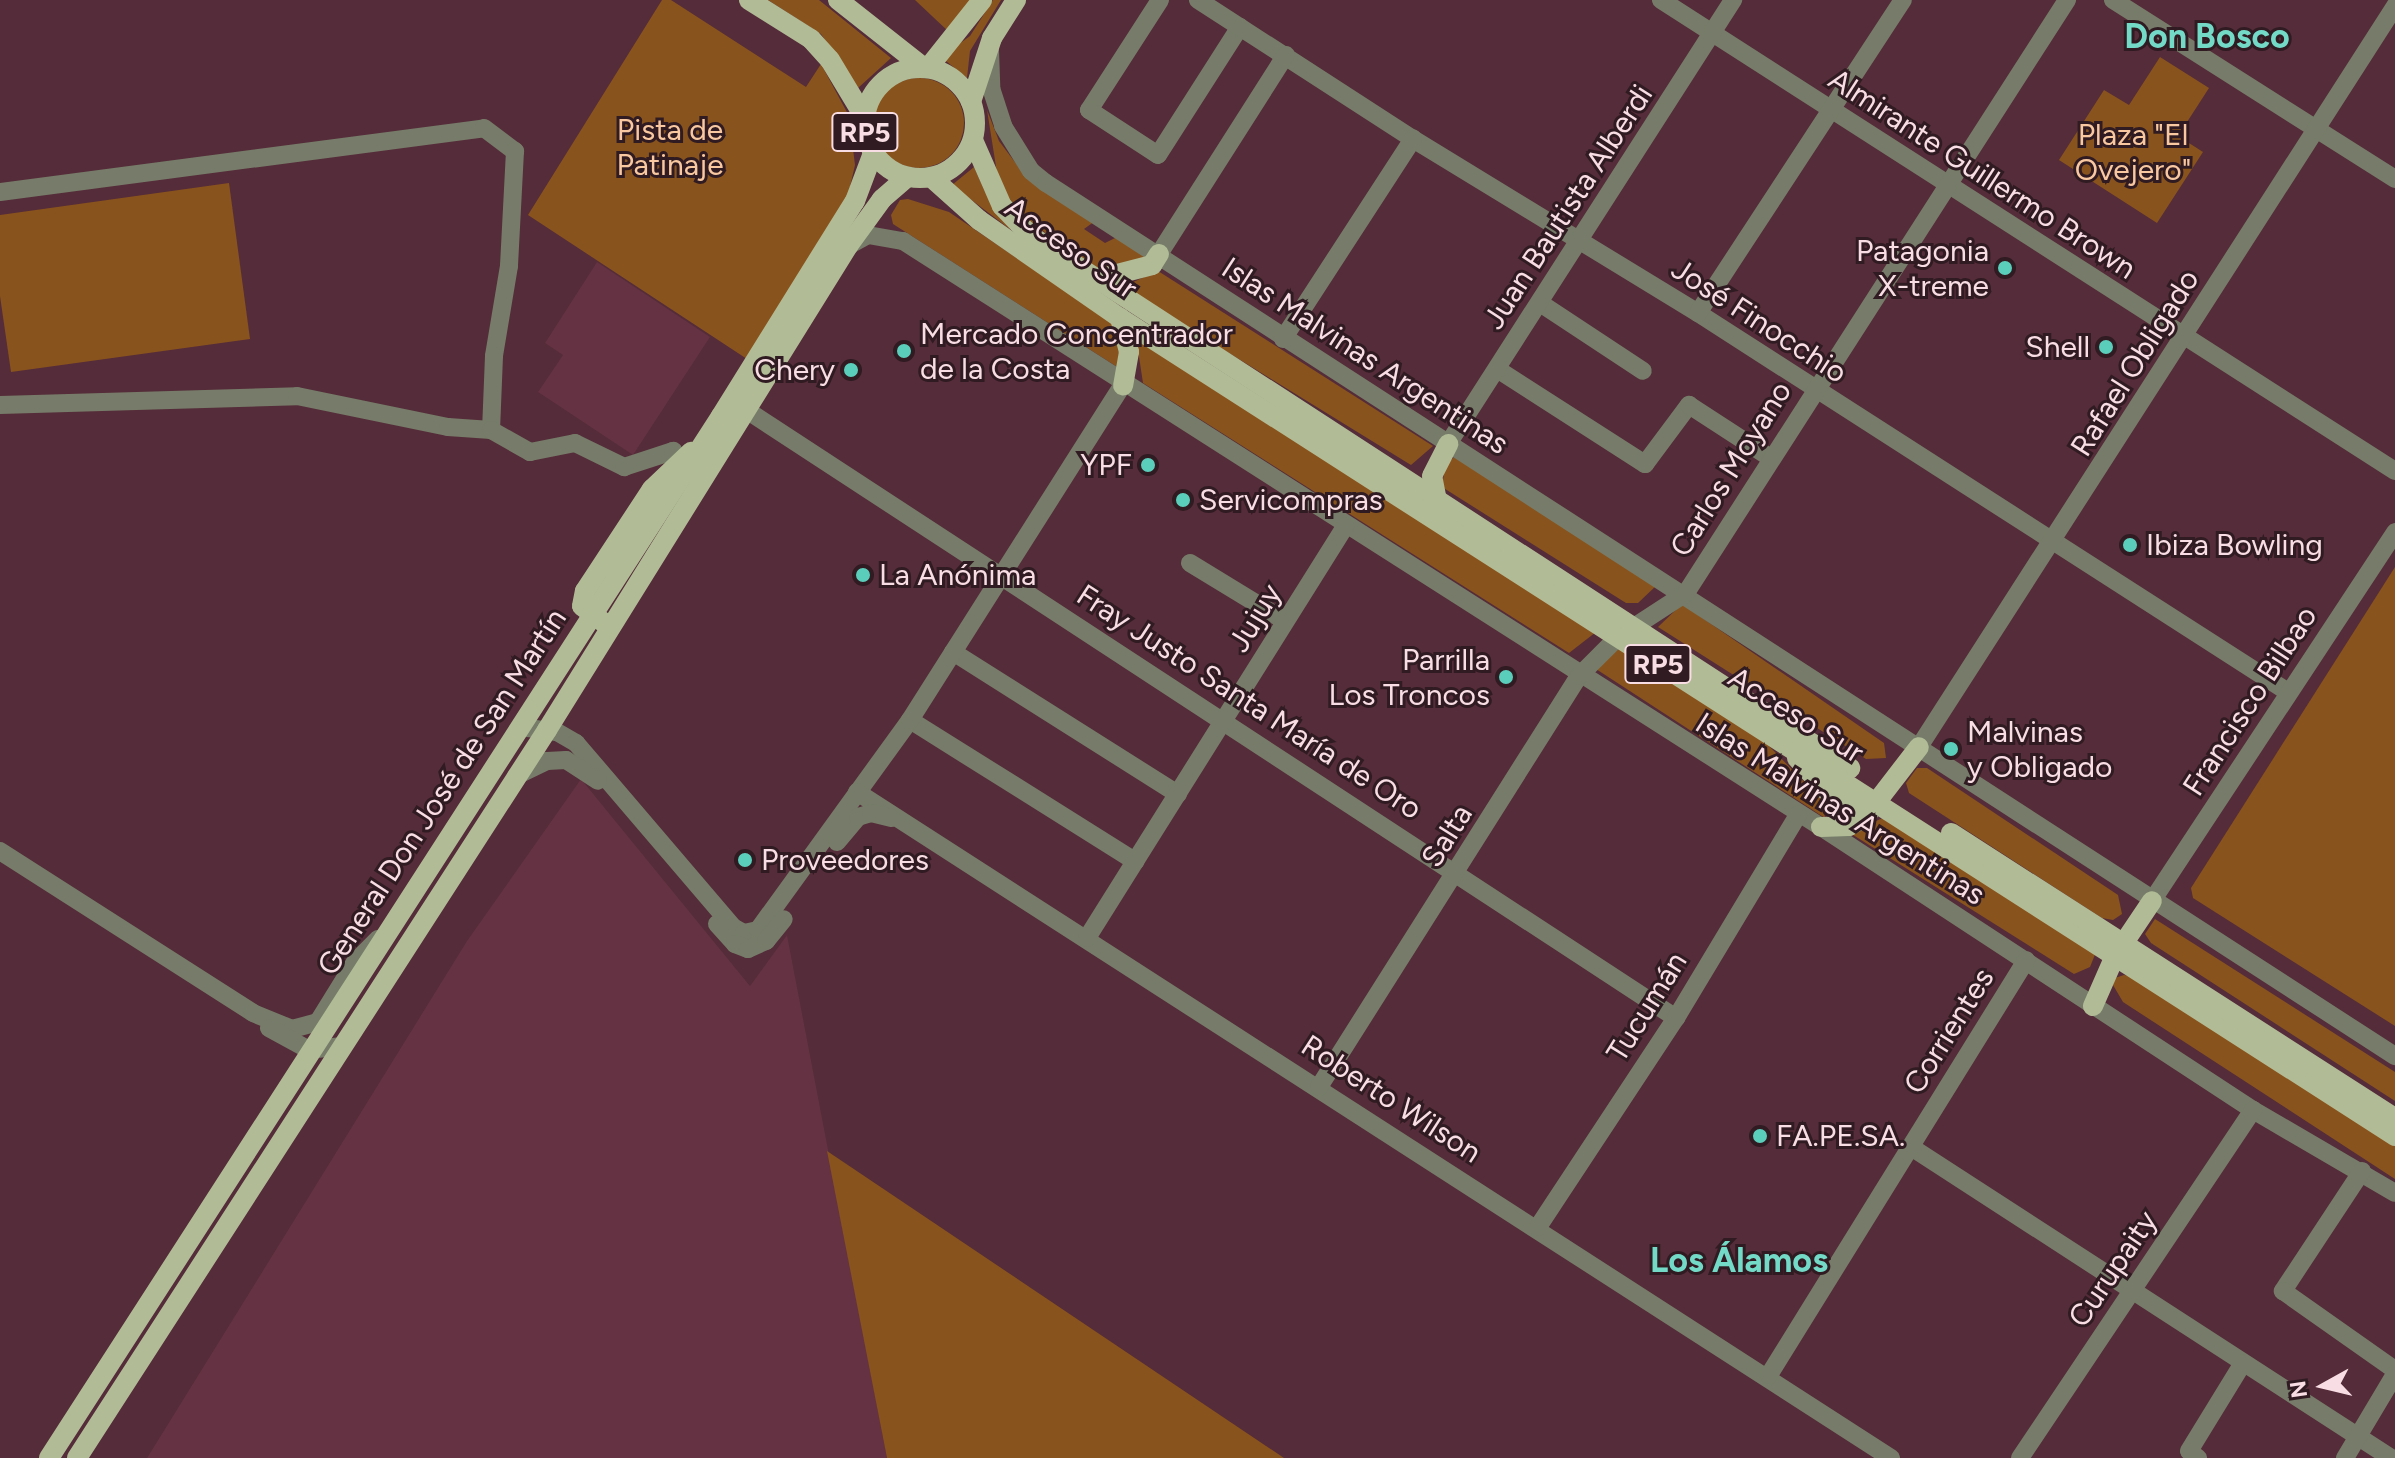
<!DOCTYPE html>
<meta charset="utf-8">
<style>
body{margin:0}
#map{position:relative;width:2395px;height:1458px;overflow:hidden;background:#552c39;font-family:Figtree,sans-serif}
div>[style]{position:absolute}
.built>*{inset:0;background:#643242}
.green>*{inset:0;background:#89531d}
.round{border-radius:50%}
.minor>*{height:18px;margin:-9px;padding:0 9px;transform-origin:9px;border-radius:9px;background:#767c69}
.major>*{height:20px;margin:-10px;padding:0 10px;transform-origin:10px;border-radius:10px;background:#b1bc96}
.major>.ring{margin:-10px;padding:0;box-sizing:content-box;background:none;border:20px solid #b1bc96;border-radius:50%}
.dots>*{width:22px;height:22px;translate:-50% -50%;box-sizing:border-box;border:4px solid #2f1b21;border-radius:50%}
span{translate:-50% -50%;white-space:nowrap;text-align:center;line-height:1.15;-webkit-text-stroke:6px #2f1b21;paint-order:stroke}
.shield-label span{padding:2px 6px;background:#2f1b21;border:2px solid;border-radius:6px;-webkit-text-stroke-width:0}
.shield-label{font-size:28px;color:#f8dde4;font-weight:700}
.park-label{font-size:30px;color:#f9c8a0}
.street-label{font-size:30px;color:#f8dde4}
.poi-label{font-size:30px;color:#f8dde4}
.right{translate:-100% -50%;text-align:right}
.left{translate:0 -50%;text-align:left}
.quarter-label{font-size:34px;color:#73dac8;font-weight:700}
.north{position:absolute;left:2283px;top:1346px;width:80px;height:80px;-webkit-text-stroke:6px #2f1b21;paint-order:stroke;rotate:262deg;font-size:22px;font-weight:700;line-height:32px;text-align:center;color:#f8dde4}
.north::after{content:'';display:block;margin:auto;width:28px;height:36px;background:#f8dde4;clip-path:polygon(50% 0,100% 100%,50% 72%,0 100%)}
</style>
<div id="map">
<div class="built">
<div style="clip-path:polygon(597px 262px,710px 337px,633px 455px,538px 392px,563px 355px,545px 343px)"></div>
<div style="clip-path:polygon(581px 779px,750px 986px,787px 935px,887px 1458px,147px 1458px,467px 941px)"></div>
</div>
<div class="green">
<div style="clip-path:polygon(662px 0,671px 0,806px 87px,821px 64px,849px 116px,855px 165px,846px 204px,747px 359px,528px 215px)"></div>
<div style="clip-path:polygon(768px 0,819px 0,891px 58px,858px 88px,821px 34px)"></div>
<div style="clip-path:polygon(915px 0,970px 0,949px 32px)"></div>
<div style="clip-path:polygon(993px 0,1001px 0,970px 51px,967px 78px,941px 57px,970px 36px)"></div>
<div style="clip-path:polygon(2160px 57px,2209px 88px,2178px 136px,2203px 152px,2157px 223px,2059px 160px,2104px 90px,2129px 105px)"></div>
<div class="round" style="left:874px;top:78px;width:90px;height:90px"></div>
<div style="clip-path:polygon(987px 110px,999px 141px,1023px 173px,1095px 221px,1084px 229px,1105px 243px,1117px 237px,1147px 258px,1099px 270px,1017px 213px,998px 179px)"></div>
<div style="clip-path:polygon(974px 167px,985px 192px,1011px 230px,952px 185px)"></div>
<div style="clip-path:polygon(229px 183px,250px 339px,11px 372px,0 296px,0 215px)"></div>
<div style="clip-path:polygon(908px 199px,949px 212px,1115px 325px,1122px 370px,893px 224px,891px 215px,900px 200px)"></div>
<div style="clip-path:polygon(1158px 271px,1433px 446px,1411px 465px,1122px 287px)"></div>
<div style="clip-path:polygon(1136px 337px,1596px 632px,1569px 653px,1143px 383px)"></div>
<div style="clip-path:polygon(1454px 457px,1658px 584px,1638px 603px,1626px 603px,1442px 487px,1445px 466px)"></div>
<div style="clip-path:polygon(2395px 567px,2395px 1026px,2193px 898px,2191px 888px)"></div>
<div style="clip-path:polygon(1682px 604px,1884px 743px,1886px 758px,1866px 759px,1658px 627px)"></div>
<div style="clip-path:polygon(1620px 647px,1767px 744px,1822px 800px,1825px 818px,1596px 669px)"></div>
<div style="clip-path:polygon(1917px 768px,1927px 768px,2118px 895px,2122px 914px,2113px 920px,2102px 918px,1909px 793px,1906px 783px)"></div>
<div style="clip-path:polygon(1887px 816px,2096px 952px,2090px 967px,2074px 974px,1850px 833px)"></div>
<div style="clip-path:polygon(2155px 919px,2395px 1072px,2395px 1101px,2151px 943px,2145px 934px)"></div>
<div style="clip-path:polygon(2124px 975px,2135px 977px,2395px 1144px,2395px 1179px,2123px 1002px,2113px 985px,2115px 978px)"></div>
<div style="clip-path:polygon(827px 1151px,1284px 1458px,887px 1458px)"></div>
</div>
<div class="minor">
<div style="left:1160px;top:0;width:131px;rotate:122.8deg"></div>
<div style="left:1089px;top:110px;width:82px;rotate:33.1deg"></div>
<div style="left:1158px;top:155px;width:152px;rotate:-57.4deg"></div>
<div style="left:1198px;top:0;width:256px;rotate:32.9deg"></div>
<div style="left:1413px;top:139px;width:334px;rotate:31.4deg"></div>
<div style="left:1698px;top:313px;width:701px;rotate:32.72deg"></div>
<div style="left:1661px;top:0;width:872px;rotate:32.69deg"></div>
<div style="left:2113px;top:0;width:334px;rotate:32.4deg"></div>
<div style="left:990px;top:50px;width:38px;rotate:88deg"></div>
<div style="left:991px;top:88px;width:40px;rotate:72deg"></div>
<div style="left:1003px;top:126px;width:53px;rotate:58.1deg"></div>
<div style="left:1031px;top:171px;width:19px;rotate:39deg"></div>
<div style="left:1046px;top:183px;width:1607px;rotate:32.91deg"></div>
<div style="left:0;top:192px;width:488px;rotate:-7.5deg"></div>
<div style="left:484px;top:128px;width:39px;rotate:37deg"></div>
<div style="left:515px;top:151px;width:115px;rotate:93deg"></div>
<div style="left:509px;top:266px;width:91px;rotate:99.5deg"></div>
<div style="left:494px;top:356px;width:74px;rotate:92.3deg"></div>
<div style="left:848px;top:246px;width:23px;rotate:-29deg"></div>
<div style="left:868px;top:235px;width:36px;rotate:10deg"></div>
<div style="left:903px;top:241px;width:1089px;rotate:32.55deg"></div>
<div style="left:1821px;top:827px;width:516px;rotate:33.23deg"></div>
<div style="left:2253px;top:1110px;width:164px;rotate:30.3deg"></div>
<div style="left:1159px;top:254px;width:236px;rotate:-57.5deg"></div>
<div style="left:1540px;top:303px;width:123px;rotate:33.4deg"></div>
<div style="left:1698px;top:313px;width:374px;rotate:-56.8deg"></div>
<div style="left:1283px;top:339px;width:239px;rotate:-57deg"></div>
<div style="left:1497px;top:369px;width:176px;rotate:32.7deg"></div>
<div style="left:1645px;top:464px;width:74px;rotate:-53.3deg"></div>
<div style="left:1689px;top:405px;width:95px;rotate:33deg"></div>
<div style="left:0;top:405px;width:297px;rotate:-1.7deg"></div>
<div style="left:297px;top:396px;width:154px;rotate:11.6deg"></div>
<div style="left:448px;top:427px;width:43px;rotate:4deg"></div>
<div style="left:491px;top:430px;width:45px;rotate:29.4deg"></div>
<div style="left:530px;top:452px;width:46px;rotate:-11.3deg"></div>
<div style="left:575px;top:443px;width:55px;rotate:26.1deg"></div>
<div style="left:624px;top:467px;width:52px;rotate:-18.1deg"></div>
<div style="left:673px;top:451px;width:14px;rotate:69deg"></div>
<div style="left:748px;top:411px;width:1109px;rotate:33.19deg"></div>
<div style="left:1448px;top:444px;width:528px;rotate:-57.3deg"></div>
<div style="left:1190px;top:563px;width:111px;rotate:31.4deg"></div>
<div style="left:953px;top:652px;width:266px;rotate:32.3deg"></div>
<div style="left:910px;top:720px;width:266px;rotate:32.1deg"></div>
<div style="left:521px;top:727px;width:36px;rotate:8deg"></div>
<div style="left:557px;top:732px;width:22px;rotate:30deg"></div>
<div style="left:576px;top:743px;width:242px;rotate:49.5deg"></div>
<div style="left:733px;top:927px;width:13px;rotate:29deg"></div>
<div style="left:744px;top:933px;width:14px;rotate:-12deg"></div>
<div style="left:758px;top:930px;width:259px;rotate:-54.1deg"></div>
<div style="left:910px;top:720px;width:397px;rotate:-57.6deg"></div>
<div style="left:1919px;top:747px;width:881px;rotate:-57.28deg"></div>
<div style="left:516px;top:776px;width:34px;rotate:-26deg"></div>
<div style="left:547px;top:761px;width:19px;rotate:-3deg"></div>
<div style="left:566px;top:760px;width:38px;rotate:33deg"></div>
<div style="left:857px;top:792px;width:1230px;rotate:32.79deg"></div>
<div style="left:837px;top:842px;width:33px;rotate:-50deg"></div>
<div style="left:858px;top:817px;width:14px;rotate:-17deg"></div>
<div style="left:871px;top:813px;width:21px;rotate:14deg"></div>
<div style="left:0;top:851px;width:300px;rotate:32.6deg"></div>
<div style="left:253px;top:1013px;width:42px;rotate:22.3deg"></div>
<div style="left:292px;top:1029px;width:27px;rotate:-15deg"></div>
<div style="left:318px;top:1022px;width:70px;rotate:-58.3deg"></div>
<div style="left:355px;top:962px;width:33px;rotate:-45deg"></div>
<div style="left:2152px;top:901px;width:442px;rotate:-56.6deg"></div>
<div style="left:717px;top:924px;width:27px;rotate:48deg"></div>
<div style="left:735px;top:944px;width:14px;rotate:21deg"></div>
<div style="left:748px;top:949px;width:20px;rotate:-24deg"></div>
<div style="left:766px;top:941px;width:28px;rotate:-51deg"></div>
<div style="left:1087px;top:938px;width:486px;rotate:-57.9deg"></div>
<div style="left:269px;top:1028px;width:46px;rotate:28.8deg"></div>
<div style="left:309px;top:1050px;width:31px;rotate:-7deg"></div>
<div style="left:1319px;top:1087px;width:486px;rotate:-57.7deg"></div>
<div style="left:1579px;top:676px;width:54px;rotate:-45deg"></div>
<div style="left:1617px;top:638px;width:82px;rotate:-33.1deg"></div>
<div style="left:1686px;top:593px;width:705px;rotate:-57.28deg"></div>
<div style="left:1911px;top:1147px;width:572px;rotate:32.94deg"></div>
<div style="left:2362px;top:1171px;width:144px;rotate:123.4deg"></div>
<div style="left:2283px;top:1291px;width:137px;rotate:35.2deg"></div>
<div style="left:1538px;top:1227px;width:250px;rotate:-56.6deg"></div>
<div style="left:1676px;top:1018px;width:237px;rotate:-59deg"></div>
<div style="left:1769px;top:1375px;width:488px;rotate:-58.2deg"></div>
<div style="left:2020px;top:1458px;width:419px;rotate:-56.2deg"></div>
<div style="left:2198px;top:1458px;width:11px;rotate:-142deg"></div>
<div style="left:2189px;top:1451px;width:103px;rotate:-58.5deg"></div>
<div style="left:2345px;top:1458px;width:98px;rotate:-59.2deg"></div>
</div>
<div class="major">
<div style="left:749px;top:0;width:73px;rotate:32.2deg"></div>
<div style="left:811px;top:39px;width:28px;rotate:48deg"></div>
<div style="left:830px;top:60px;width:68px;rotate:58.9deg"></div>
<div style="left:838px;top:0;width:108px;rotate:38.2deg"></div>
<div class="ring" style="left:865px;top:68px;width:90px;height:90px"></div>
<div style="left:928px;top:68px;width:87px;rotate:-51.5deg"></div>
<div style="left:971px;top:102px;width:67px;rotate:-71.8deg"></div>
<div style="left:992px;top:38px;width:45px;rotate:-57.7deg"></div>
<div style="left:973px;top:140px;width:72px;rotate:66.3deg"></div>
<div style="left:1002px;top:206px;width:42px;rotate:46deg"></div>
<div style="left:1031px;top:236px;width:977px;rotate:33.01deg"></div>
<div style="left:932px;top:178px;width:63px;rotate:41.8deg"></div>
<div style="left:979px;top:220px;width:172px;rotate:34.8deg"></div>
<div style="left:1120px;top:318px;width:1515px;rotate:32.68deg"></div>
<div style="left:1098px;top:279px;width:56px;rotate:-14.5deg"></div>
<div style="left:1152px;top:265px;width:13px;rotate:-58deg"></div>
<div style="left:1120px;top:318px;width:35px;rotate:75deg"></div>
<div style="left:1129px;top:352px;width:34px;rotate:100deg"></div>
<div style="left:1437px;top:501px;width:25px;rotate:-101deg"></div>
<div style="left:1432px;top:476px;width:36px;rotate:-63deg"></div>
<div style="left:603px;top:622px;width:26px;rotate:-143deg"></div>
<div style="left:582px;top:606px;width:15px;rotate:-79deg"></div>
<div style="left:585px;top:591px;width:122px;rotate:-56.7deg"></div>
<div style="left:652px;top:489px;width:54px;rotate:-43.5deg"></div>
<div style="left:1797px;top:758px;width:58px;rotate:47.8deg"></div>
<div style="left:1836px;top:801px;width:41px;rotate:1.4deg"></div>
<div style="left:1821px;top:827px;width:28px;rotate:-2deg"></div>
<div style="left:1849px;top:826px;width:18px;rotate:-29deg"></div>
<div style="left:1865px;top:817px;width:88px;rotate:-52.4deg"></div>
<div style="left:1951px;top:833px;width:528px;rotate:32.7deg"></div>
<div style="left:2093px;top:1006px;width:55px;rotate:-66.3deg"></div>
<div style="left:2115px;top:956px;width:66px;rotate:-56.1deg"></div>
<div style="left:49px;top:1458px;width:1240px;rotate:-57.18deg"></div>
<div style="left:721px;top:416px;width:253px;rotate:-58.1deg"></div>
<div style="left:855px;top:201px;width:51px;rotate:-69.4deg"></div>
<div style="left:77px;top:1458px;width:867px;rotate:-57.15deg"></div>
<div style="left:547px;top:730px;width:570px;rotate:-58.12deg"></div>
<div style="left:848px;top:246px;width:58px;rotate:-54.1deg"></div>
<div style="left:882px;top:199px;width:33px;rotate:-41deg"></div>
</div>
<div class="dots">
<div style="left:2005px;top:268px;background:#5bcebb"></div>
<div style="left:2106px;top:347px;background:#5bcebb"></div>
<div style="left:904px;top:351px;background:#5bcebb"></div>
<div style="left:851px;top:370px;background:#5bcebb"></div>
<div style="left:1148px;top:465px;background:#5bcebb"></div>
<div style="left:1183px;top:500px;background:#5bcebb"></div>
<div style="left:2130px;top:545px;background:#5bcebb"></div>
<div style="left:863px;top:575px;background:#5bcebb"></div>
<div style="left:1506px;top:677px;background:#5bcebb"></div>
<div style="left:1951px;top:749px;background:#5bcebb"></div>
<div style="left:745px;top:860px;background:#5bcebb"></div>
<div style="left:1760px;top:1136px;background:#5bcebb"></div>
</div>
<div class="shield-label">
<span style="left:865px;top:132px">RP5</span>
<span style="left:1658px;top:664px">RP5</span>
</div>
<div class="park-label">
<span style="left:670px;top:147px">Pista de<br>Patinaje</span>
<span style="left:2133px;top:152px">Plaza "El<br>Ovejero"</span>
</div>
<div class="street-label">
<span style="left:1982px;top:174px;rotate:33deg">Almirante Guillermo Brown</span>
<span style="left:1568px;top:207px;rotate:-57deg">Juan Bautista Alberdi</span>
<span style="left:1071px;top:248px;rotate:35deg">Acceso Sur</span>
<span style="left:1759px;top:321px;rotate:33deg">José Finocchio</span>
<span style="left:1365px;top:356px;rotate:33deg">Islas Malvinas Argentinas</span>
<span style="left:2135px;top:363px;rotate:-58deg">Rafael Obligado</span>
<span style="left:1731px;top:469px;rotate:-58deg">Carlos Moyano</span>
<span style="left:1255px;top:618px;rotate:-59deg">Jujuy</span>
<span style="left:2250px;top:701px;rotate:-57deg">Francisco Bilbao</span>
<span style="left:1249px;top:702px;rotate:33deg">Fray Justo Santa María de Oro</span>
<span style="left:1796px;top:715px;rotate:32deg">Acceso Sur</span>
<span style="left:442px;top:792px;rotate:-57deg">General Don José de San Martín</span>
<span style="left:1840px;top:809px;rotate:32deg">Islas Malvinas Argentinas</span>
<span style="left:1447px;top:836px;rotate:-58deg">Salta</span>
<span style="left:1647px;top:1007px;rotate:-58deg">Tucumán</span>
<span style="left:1949px;top:1031px;rotate:-58deg">Corrientes</span>
<span style="left:1391px;top:1099px;rotate:33deg">Roberto Wilson</span>
<span style="left:2113px;top:1269px;rotate:-56deg">Curupaity</span>
</div>
<div class="poi-label">
<span class="right" style="left:1989px;top:268px">Patagonia<br>X-treme</span>
<span class="left" style="left:920px;top:351px">Mercado Concentrador<br>de la Costa</span>
<span class="right" style="left:2090px;top:347px">Shell</span>
<span class="right" style="left:835px;top:370px">Chery</span>
<span class="right" style="left:1132px;top:465px">YPF</span>
<span class="left" style="left:1199px;top:500px">Servicompras</span>
<span class="left" style="left:2146px;top:545px">Ibiza Bowling</span>
<span class="left" style="left:879px;top:575px">La Anónima</span>
<span class="right" style="left:1490px;top:677px">Parrilla<br>Los Troncos</span>
<span class="left" style="left:1967px;top:749px">Malvinas<br>y Obligado</span>
<span class="left" style="left:761px;top:860px">Proveedores</span>
<span class="left" style="left:1776px;top:1136px">FA.PE.SA.</span>
</div>
<div class="quarter-label">
<span style="left:2207px;top:37px">Don Bosco</span>
<span style="left:1739px;top:1261px">Los Álamos</span>
</div>
<div class="north">N</div>
</div>
